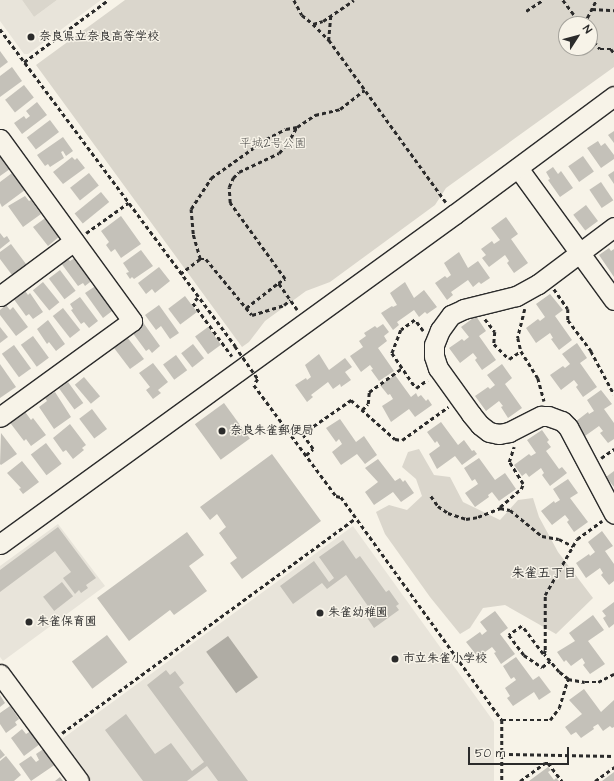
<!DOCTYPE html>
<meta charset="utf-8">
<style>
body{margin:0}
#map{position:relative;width:614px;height:781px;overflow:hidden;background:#f7f3e8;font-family:"Architects Daughter","Klee One",sans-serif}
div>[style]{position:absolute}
.built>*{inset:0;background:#e8e4da}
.green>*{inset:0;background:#dad6cc}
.water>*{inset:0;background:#afaca4;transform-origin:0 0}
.building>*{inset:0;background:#c4c1b9;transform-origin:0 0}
.path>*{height:2.5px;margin-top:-1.25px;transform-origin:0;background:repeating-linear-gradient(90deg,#2b2b2b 0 4px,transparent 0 7px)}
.roads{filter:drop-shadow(1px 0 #2b2b2b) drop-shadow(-1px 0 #2b2b2b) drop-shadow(0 1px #2b2b2b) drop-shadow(0 -1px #2b2b2b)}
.minor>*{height:19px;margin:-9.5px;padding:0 9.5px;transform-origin:9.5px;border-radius:9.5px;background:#f7f3e8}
.path-bridge>*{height:2.5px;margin-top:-1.25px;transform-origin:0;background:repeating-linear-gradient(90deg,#2b2b2b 0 4px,transparent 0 7px)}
.dots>*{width:11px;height:11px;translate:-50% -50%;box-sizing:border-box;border:2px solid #f7f3e8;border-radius:50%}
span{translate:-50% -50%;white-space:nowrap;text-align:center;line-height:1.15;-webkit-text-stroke:3px #f7f3e8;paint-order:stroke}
.poi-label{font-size:12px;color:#2b2b2b;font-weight:700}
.left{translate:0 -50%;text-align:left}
.park-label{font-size:12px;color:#575653}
.neighbourhood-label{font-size:13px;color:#2b2b2b;font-weight:700}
.north{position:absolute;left:558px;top:16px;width:40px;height:40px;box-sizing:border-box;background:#f7f3e8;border:1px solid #a5a39c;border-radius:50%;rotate:54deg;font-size:11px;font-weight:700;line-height:16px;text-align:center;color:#2b2b2b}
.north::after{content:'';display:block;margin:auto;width:14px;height:18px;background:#2b2b2b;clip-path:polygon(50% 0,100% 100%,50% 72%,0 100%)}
.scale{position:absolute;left:468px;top:747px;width:101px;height:18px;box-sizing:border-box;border:2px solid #2b2b2b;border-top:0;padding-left:5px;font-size:12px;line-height:14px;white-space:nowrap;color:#2b2b2b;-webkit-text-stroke:3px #f7f3e8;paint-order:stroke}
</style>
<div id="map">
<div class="built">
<div style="clip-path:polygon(0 0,22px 0,34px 17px,57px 0,101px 0,28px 54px,24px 54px,0 21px)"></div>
<div style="clip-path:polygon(58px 524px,105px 586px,3px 661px,0 657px,0 566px)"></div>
<div style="clip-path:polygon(353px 526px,494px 722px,494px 781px,92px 781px,62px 739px)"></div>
</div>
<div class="green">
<div style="clip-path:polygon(22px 0,57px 0,34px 17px)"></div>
<div style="clip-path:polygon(evenodd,125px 0,614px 0,614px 67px,446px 188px,435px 205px,330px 282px,306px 291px,265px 321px,249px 342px,242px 347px,36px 65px,125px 0,566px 24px,590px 24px,590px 48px,566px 48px,566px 24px)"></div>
<div style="clip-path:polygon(419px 449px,434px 475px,450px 477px,463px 502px,500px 520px,518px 500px,533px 498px,539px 517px,558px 552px,593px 598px,556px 634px,505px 605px,483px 608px,470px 628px,460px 634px,430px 597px,385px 534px,376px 512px,389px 505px,407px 510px,422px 496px,416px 479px,402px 467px,408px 452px)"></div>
</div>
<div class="water">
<div style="left:228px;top:636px;width:51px;height:27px;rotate:54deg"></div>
</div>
<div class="building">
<div style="clip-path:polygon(0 51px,8px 62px,0 68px)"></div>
<div style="clip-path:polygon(12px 67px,22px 81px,0 97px,0 76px)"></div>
<div style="left:24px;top:85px;width:16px;height:24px;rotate:52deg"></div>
<div style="clip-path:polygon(37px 102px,47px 115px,22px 134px,14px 123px,24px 116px,26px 119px,30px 116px,26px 111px)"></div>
<div style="left:50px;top:120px;width:15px;height:29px;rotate:53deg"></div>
<div style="clip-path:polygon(614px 131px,614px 143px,608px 135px)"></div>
<div style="clip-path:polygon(63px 137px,73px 151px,66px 156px,63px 151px,61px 152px,64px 158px,50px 167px,48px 164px,45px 166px,37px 155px)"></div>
<div style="clip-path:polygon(598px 141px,601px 146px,605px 143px,614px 155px,614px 159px,601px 168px,587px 148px)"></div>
<div style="clip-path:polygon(0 156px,10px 169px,0 176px)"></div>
<div style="left:583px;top:156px;width:19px;height:18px;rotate:55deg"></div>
<div style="clip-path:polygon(72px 157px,75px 160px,77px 158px,85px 168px,63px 184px,53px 172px)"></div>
<div style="clip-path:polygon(553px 167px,558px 174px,561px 171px,573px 188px,560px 197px,548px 180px,550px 179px,546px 172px)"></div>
<div style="clip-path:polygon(614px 171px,614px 184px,608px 175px)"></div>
<div style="clip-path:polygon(12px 173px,25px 190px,2px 207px,0 203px,0 182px)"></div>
<div style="left:89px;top:173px;width:16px;height:24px;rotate:52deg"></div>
<div style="left:601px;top:182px;width:22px;height:14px;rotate:56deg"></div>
<div style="left:101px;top:192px;width:13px;height:34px;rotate:51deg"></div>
<div style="clip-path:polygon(25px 196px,29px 201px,31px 200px,41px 214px,23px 227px,8px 206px)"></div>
<div style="left:586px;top:205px;width:20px;height:16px;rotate:53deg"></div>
<div style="clip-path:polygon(48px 216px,60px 236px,48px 246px,33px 227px)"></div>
<div style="clip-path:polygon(121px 216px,141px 244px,121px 258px,115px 249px,111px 252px,106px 245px,109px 242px,101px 231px)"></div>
<div style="clip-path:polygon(506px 217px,518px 234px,511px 239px,528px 263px,514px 273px,507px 263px,509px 261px,505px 255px,489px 267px,482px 258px,486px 255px,481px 249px,492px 241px,494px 244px,500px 240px,491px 228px)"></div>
<div style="clip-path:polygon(0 233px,4px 238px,7px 236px,10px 241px,0 249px)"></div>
<div style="clip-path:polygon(11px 244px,26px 264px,12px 275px,0 259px,0 252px)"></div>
<div style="clip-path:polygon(609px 248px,611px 251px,614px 249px,614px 277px,599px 255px)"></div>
<div style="clip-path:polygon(141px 250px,153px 266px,134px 279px,132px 277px,130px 279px,126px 273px,129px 272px,123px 263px)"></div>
<div style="clip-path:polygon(459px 252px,468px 268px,478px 261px,490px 278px,481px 284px,479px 282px,473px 287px,468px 280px,451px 292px,453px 295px,447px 300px,435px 283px,445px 276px,447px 278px,451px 275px,444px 263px)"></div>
<div style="clip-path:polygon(78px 256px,94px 279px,85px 286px,83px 283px,78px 286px,61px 263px,67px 258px,70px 261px)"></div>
<div style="clip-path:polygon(159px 267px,170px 281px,155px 293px,152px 289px,146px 294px,138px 283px)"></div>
<div style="left:60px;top:270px;width:26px;height:14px;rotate:53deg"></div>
<div style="left:43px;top:282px;width:26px;height:13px;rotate:51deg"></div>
<div style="clip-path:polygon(405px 282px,414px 298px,424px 290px,437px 307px,427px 314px,425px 312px,419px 317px,414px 310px,397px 322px,399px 325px,393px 330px,381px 313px,392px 306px,393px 307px,397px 305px,390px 293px)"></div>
<div style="clip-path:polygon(97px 285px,116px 308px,103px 318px,85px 293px)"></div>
<div style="clip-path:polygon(23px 288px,28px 295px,30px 293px,43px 312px,33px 319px,29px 314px,26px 316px,13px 298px,18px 295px,16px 292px)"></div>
<div style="clip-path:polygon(550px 294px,563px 310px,555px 316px,572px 340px,559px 350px,551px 339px,553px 338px,550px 333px,536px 343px,526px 328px,538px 319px,540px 321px,545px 317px,536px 304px)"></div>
<div style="left:185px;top:296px;width:20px;height:21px;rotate:53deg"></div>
<div style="clip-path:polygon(80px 297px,98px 321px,89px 328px,84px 322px,81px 324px,71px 310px,73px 309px,70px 304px)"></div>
<div style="clip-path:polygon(6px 305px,10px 310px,13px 307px,28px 327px,16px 336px,0 315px,0 310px)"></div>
<div style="clip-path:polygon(159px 305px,179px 333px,170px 339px,161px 326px,156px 330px,145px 315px)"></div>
<div style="left:63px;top:308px;width:28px;height:13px;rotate:52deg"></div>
<div style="clip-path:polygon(476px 316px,486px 331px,479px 336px,496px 360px,482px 370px,475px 360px,477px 358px,473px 353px,460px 363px,449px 348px,462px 339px,464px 341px,469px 337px,461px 327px)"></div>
<div style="clip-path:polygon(48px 320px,65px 344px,56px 351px,49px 342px,47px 344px,37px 329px)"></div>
<div style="clip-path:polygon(142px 321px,160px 346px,152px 353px,149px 349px,146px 351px,132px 332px,133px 328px)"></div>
<div style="clip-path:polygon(383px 324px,389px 332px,384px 336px,387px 341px,378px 348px,394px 371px,379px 381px,371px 370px,373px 369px,370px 365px,361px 372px,350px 356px,363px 347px,359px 341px,366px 336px,364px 333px,375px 326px,377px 328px)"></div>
<div style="clip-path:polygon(0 327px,8px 337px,0 343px)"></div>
<div style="left:208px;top:327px;width:22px;height:16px;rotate:54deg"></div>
<div style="left:33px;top:336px;width:27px;height:15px;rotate:54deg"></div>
<div style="clip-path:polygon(127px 337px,144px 359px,130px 369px,111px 344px)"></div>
<div style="clip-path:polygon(577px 343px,587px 358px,580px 363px,597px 387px,583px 397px,576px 387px,578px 385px,574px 380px,561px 390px,550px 375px,563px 366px,565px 368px,570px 364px,562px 354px)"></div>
<div style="left:193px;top:344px;width:18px;height:15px;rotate:52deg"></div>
<div style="left:14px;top:345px;width:29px;height:15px;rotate:54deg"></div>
<div style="clip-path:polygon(319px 354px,329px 370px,345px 358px,352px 367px,345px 372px,351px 380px,341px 387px,340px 384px,333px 389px,328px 382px,311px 395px,313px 397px,307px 402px,295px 385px,306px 378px,307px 380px,311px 377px,305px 365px)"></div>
<div style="left:176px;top:355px;width:19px;height:16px;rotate:54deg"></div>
<div style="clip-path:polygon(153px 363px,168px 382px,158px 390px,161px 393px,153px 399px,146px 390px,150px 387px,139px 373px)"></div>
<div style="clip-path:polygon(0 364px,16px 387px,0 398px)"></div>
<div style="clip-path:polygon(502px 364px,512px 378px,505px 384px,522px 408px,508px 418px,501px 407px,503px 406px,499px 401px,486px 411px,475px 396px,488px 387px,490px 389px,495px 385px,487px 375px)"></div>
<div style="clip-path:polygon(395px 375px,411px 397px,416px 393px,418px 397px,421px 395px,426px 401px,428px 399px,432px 405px,415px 417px,409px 409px,391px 422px,382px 406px,393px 399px,390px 394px,388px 395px,380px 385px)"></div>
<div style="left:84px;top:377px;width:25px;height:12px;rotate:50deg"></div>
<div style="left:68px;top:382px;width:26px;height:11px;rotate:54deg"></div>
<div style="clip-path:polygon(601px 390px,612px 404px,604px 409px,614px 423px,614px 439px,608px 443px,600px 433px,603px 431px,599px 426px,585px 436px,575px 422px,588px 412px,589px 414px,594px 411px,587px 400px)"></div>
<div style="clip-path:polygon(55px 392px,71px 417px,54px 429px,39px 407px,47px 401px,45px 398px)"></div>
<div style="left:224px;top:403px;width:44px;height:36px;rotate:54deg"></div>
<div style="clip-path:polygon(23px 409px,31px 420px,33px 418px,46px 435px,31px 446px,26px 439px,24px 441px,8px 420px)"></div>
<div style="left:92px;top:409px;width:25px;height:16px;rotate:53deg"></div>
<div style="clip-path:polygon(340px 419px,356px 442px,364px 436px,377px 455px,365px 464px,357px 454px,341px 465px,332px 452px,342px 444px,339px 439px,336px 442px,326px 428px)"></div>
<div style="clip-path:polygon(441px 422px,458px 445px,464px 440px,472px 451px,474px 450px,477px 454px,462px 465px,455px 456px,437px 469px,429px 454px,440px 446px,437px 441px,435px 443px,427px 432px)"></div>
<div style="clip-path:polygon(70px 424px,86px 445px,82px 448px,84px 450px,73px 459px,66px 450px,63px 452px,53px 438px)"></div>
<div style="clip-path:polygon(542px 430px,549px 440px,547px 442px,551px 447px,546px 451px,559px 469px,562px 467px,567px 473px,550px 486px,542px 475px,544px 473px,541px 468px,529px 477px,526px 473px,522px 476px,514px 465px,529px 454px,531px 456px,536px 453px,527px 440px)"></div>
<div style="clip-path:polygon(1px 433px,17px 454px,1px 465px,0 464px)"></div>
<div style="left:46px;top:443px;width:26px;height:19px;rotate:53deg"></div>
<div style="clip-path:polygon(272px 454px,321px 521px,242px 579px,230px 563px,237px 558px,219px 533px,226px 527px,217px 514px,210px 520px,200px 507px)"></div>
<div style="clip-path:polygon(479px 458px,495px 480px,505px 473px,516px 489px,499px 501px,492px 492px,488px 495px,489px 497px,475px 507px,465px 493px,478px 484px,475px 479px,472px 481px,464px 468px)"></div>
<div style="clip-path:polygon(378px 459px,395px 481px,400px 478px,403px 482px,405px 480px,414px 493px,401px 502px,393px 492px,374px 505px,365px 492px,378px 482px,365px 468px)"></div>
<div style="clip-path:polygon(22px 461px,39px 482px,23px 494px,19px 489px,21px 488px,7px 473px)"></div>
<div style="clip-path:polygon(614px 471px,614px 487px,606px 477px)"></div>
<div style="clip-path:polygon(568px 479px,578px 493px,570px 498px,588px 522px,574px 532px,567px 522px,569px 520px,565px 515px,552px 525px,541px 511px,554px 501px,555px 503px,560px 500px,553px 489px)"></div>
<div style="clip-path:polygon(58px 527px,96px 578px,86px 585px,88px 588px,81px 593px,79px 590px,75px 594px,63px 578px,71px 572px,55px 551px,0 592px,0 570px)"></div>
<div style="clip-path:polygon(602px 531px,613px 546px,605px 551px,614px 564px,614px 581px,609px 585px,601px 575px,603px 573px,600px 568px,586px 578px,576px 563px,589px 554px,590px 556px,595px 552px,588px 542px)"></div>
<div style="clip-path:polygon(187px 532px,204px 555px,189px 566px,207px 591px,174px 615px,170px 610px,129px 641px,97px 598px)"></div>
<div style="clip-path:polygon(343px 540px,356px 559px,360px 556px,386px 592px,389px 590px,399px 604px,396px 606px,399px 610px,374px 628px,364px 613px,370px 609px,346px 575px,327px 589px,322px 583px,293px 604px,280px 586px,314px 561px,329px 582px,334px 578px,319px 557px)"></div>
<div style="left:62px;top:582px;width:18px;height:24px;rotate:52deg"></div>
<div style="clip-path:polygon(614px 602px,614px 624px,609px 628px,603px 618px,606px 616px,602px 611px)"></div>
<div style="clip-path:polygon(495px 611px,508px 628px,500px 634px,515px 654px,501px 664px,494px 653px,496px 652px,492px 647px,478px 657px,466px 642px,480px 632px,482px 635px,487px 631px,480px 622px)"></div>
<div style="clip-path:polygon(593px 615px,604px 630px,588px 641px,605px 664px,590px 674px,583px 665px,585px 663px,582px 658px,571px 666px,566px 660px,564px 662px,557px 652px,575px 641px,569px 633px)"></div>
<div style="left:107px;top:635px;width:34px;height:44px;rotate:53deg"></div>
<div style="clip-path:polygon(516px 657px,533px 680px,539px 676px,551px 692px,539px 700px,534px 692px,513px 706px,507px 698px,510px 696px,505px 688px,516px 680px,514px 677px,511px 679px,503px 666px)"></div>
<div style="clip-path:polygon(166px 670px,170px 675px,175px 671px,184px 683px,179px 687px,248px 781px,218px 781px,207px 766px,187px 781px,143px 781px,105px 730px,126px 714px,155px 754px,171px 743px,192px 771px,204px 762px,147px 685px)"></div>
<div style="clip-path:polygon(584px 689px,601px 712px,614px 700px,614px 727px,612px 728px,610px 726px,603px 731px,598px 724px,593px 727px,594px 729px,581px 738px,576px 732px,571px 735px,565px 727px,582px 714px,569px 700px)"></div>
<div style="clip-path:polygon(0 695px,5px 703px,0 707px)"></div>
<div style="clip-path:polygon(10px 706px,19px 719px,15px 722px,17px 725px,6px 733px,0 724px,0 713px)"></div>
<div style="clip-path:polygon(22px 729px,26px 734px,31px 731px,40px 744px,24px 756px,11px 738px)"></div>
<div style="clip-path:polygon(45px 748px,56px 764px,31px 781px,19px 764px,31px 756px,36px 762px,39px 760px,36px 754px)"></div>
<div style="clip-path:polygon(0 749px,5px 755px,0 759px)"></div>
<div style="clip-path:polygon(6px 756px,21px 775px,14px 781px,0 781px,0 761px)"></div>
<div style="clip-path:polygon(548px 767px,551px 770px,548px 772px,554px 780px,556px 778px,559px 781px,529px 781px)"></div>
<div style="clip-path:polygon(614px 772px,614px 781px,602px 781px)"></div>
<div style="clip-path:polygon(60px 777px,63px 781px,55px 781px)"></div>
</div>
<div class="path">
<div style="left:294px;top:0;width:17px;rotate:62deg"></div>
<div style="left:302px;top:15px;width:14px;rotate:39deg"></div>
<div style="left:313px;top:24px;width:10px;rotate:-17deg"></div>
<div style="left:323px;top:21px;width:37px;rotate:-34deg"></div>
<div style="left:563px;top:0;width:30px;rotate:53deg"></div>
<div style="left:592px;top:9px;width:22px;rotate:3deg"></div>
<div style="left:526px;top:11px;width:20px;rotate:-33deg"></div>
<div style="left:331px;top:16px;width:24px;rotate:95deg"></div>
<div style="left:329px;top:40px;width:200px;rotate:54.2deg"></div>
<div style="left:313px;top:24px;width:23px;rotate:45deg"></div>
<div style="left:584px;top:24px;width:27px;rotate:-63deg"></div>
<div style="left:0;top:29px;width:395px;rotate:53.4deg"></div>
<div style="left:590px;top:36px;width:16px;rotate:52deg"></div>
<div style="left:600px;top:49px;width:11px"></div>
<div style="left:611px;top:49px;width:5px;rotate:53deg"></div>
<div style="left:24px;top:62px;width:104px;rotate:-36.4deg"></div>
<div style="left:86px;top:233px;width:52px;rotate:-35.5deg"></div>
<div style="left:200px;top:259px;width:6px"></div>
<div style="left:206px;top:259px;width:72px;rotate:50.6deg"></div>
<div style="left:252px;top:315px;width:34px;rotate:-17deg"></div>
<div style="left:284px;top:305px;width:8px;rotate:-40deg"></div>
<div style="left:180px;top:274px;width:25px;rotate:-37deg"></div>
<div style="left:200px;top:259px;width:26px;rotate:-106deg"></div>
<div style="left:193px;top:234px;width:25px;rotate:-95deg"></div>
<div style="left:191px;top:209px;width:37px;rotate:-57deg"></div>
<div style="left:211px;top:178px;width:67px;rotate:-35.3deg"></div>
<div style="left:266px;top:139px;width:22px;rotate:-27deg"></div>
<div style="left:286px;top:129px;width:11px;rotate:-10deg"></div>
<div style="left:554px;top:289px;width:24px;rotate:55deg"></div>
<div style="left:568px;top:309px;width:11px;rotate:90deg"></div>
<div style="left:568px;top:320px;width:39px;rotate:53deg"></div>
<div style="left:591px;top:351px;width:49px;rotate:61.9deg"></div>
<div style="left:198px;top:298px;width:7px;rotate:135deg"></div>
<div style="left:193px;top:303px;width:66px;rotate:53.7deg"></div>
<div style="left:246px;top:308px;width:41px;rotate:-38deg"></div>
<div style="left:525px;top:309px;width:30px;rotate:104deg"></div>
<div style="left:518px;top:338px;width:13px;rotate:77deg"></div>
<div style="left:521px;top:351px;width:32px;rotate:58deg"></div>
<div style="left:538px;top:378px;width:24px;rotate:75deg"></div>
<div style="left:297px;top:310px;width:33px;rotate:-125deg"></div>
<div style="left:278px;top:283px;width:8px;rotate:-30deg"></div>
<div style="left:285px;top:279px;width:94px;rotate:-125.9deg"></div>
<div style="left:230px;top:203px;width:16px;rotate:-94deg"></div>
<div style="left:229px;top:187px;width:10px;rotate:-66deg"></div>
<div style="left:233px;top:178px;width:8px;rotate:-45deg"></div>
<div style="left:239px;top:172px;width:44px;rotate:-25.4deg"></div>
<div style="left:279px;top:153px;width:12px;rotate:-48deg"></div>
<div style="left:287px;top:144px;width:20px;rotate:-60deg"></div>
<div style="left:297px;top:127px;width:22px;rotate:-34deg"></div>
<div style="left:315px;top:115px;width:26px;rotate:-13deg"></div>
<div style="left:340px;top:109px;width:31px;rotate:-38deg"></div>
<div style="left:485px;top:319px;width:16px;rotate:52deg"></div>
<div style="left:495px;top:332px;width:12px;rotate:95deg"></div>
<div style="left:494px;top:344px;width:21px;rotate:45deg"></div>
<div style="left:509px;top:359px;width:14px;rotate:-34deg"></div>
<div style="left:423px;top:331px;width:14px;rotate:-126deg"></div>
<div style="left:415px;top:320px;width:17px;rotate:144deg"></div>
<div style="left:401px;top:330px;width:25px;rotate:111deg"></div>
<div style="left:392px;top:353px;width:42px;rotate:55.6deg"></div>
<div style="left:416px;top:388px;width:14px;rotate:-36deg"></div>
<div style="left:258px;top:379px;width:7px;rotate:124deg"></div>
<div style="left:254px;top:385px;width:138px;rotate:53.5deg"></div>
<div style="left:336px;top:496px;width:5px;rotate:11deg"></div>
<div style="left:341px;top:497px;width:275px;rotate:54.2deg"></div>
<div style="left:502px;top:720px;width:61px;rotate:90deg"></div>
<div style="left:362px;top:410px;width:8px;rotate:-45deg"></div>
<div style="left:368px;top:404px;width:12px;rotate:-85deg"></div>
<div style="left:369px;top:392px;width:41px;rotate:-36deg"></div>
<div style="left:306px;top:455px;width:9px;rotate:-41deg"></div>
<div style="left:313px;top:449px;width:19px;rotate:-126deg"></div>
<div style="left:302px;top:434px;width:60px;rotate:-34.8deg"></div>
<div style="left:351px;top:400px;width:59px;rotate:41.6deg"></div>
<div style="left:395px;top:439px;width:7px;rotate:8deg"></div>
<div style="left:402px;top:440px;width:57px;rotate:-35.7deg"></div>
<div style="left:601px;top:458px;width:16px;rotate:-35deg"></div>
<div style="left:431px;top:496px;width:12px;rotate:55deg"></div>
<div style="left:438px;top:506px;width:12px;rotate:35deg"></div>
<div style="left:448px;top:513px;width:19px;rotate:18deg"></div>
<div style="left:466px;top:519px;width:12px;rotate:-9deg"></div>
<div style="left:478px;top:517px;width:24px;rotate:-22deg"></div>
<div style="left:500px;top:508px;width:10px;rotate:11deg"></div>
<div style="left:510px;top:510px;width:41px;rotate:39.1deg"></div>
<div style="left:542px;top:536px;width:17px;rotate:10deg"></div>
<div style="left:559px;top:539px;width:16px;rotate:27deg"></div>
<div style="left:500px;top:507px;width:28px;rotate:-41deg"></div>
<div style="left:521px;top:489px;width:5px;rotate:-68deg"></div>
<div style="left:523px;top:484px;width:26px;rotate:-122deg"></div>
<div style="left:509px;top:462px;width:16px;rotate:-72deg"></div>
<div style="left:543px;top:654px;width:35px;rotate:-127deg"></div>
<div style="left:522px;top:626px;width:16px;rotate:145deg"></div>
<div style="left:509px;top:635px;width:25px;rotate:53deg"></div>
<div style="left:524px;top:655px;width:22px;rotate:34deg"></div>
<div style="left:542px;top:667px;width:10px;rotate:-37deg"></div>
<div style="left:568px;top:679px;width:11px;rotate:-142deg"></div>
<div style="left:559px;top:672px;width:23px;rotate:-130deg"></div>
<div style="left:544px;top:654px;width:4px;rotate:-76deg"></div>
<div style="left:545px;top:650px;width:55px;rotate:-90deg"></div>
<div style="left:545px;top:595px;width:64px;rotate:-60.3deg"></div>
<div style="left:577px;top:539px;width:31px;rotate:-36deg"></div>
<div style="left:502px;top:720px;width:48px"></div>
<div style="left:550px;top:720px;width:15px;rotate:-53deg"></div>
<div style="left:559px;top:708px;width:30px;rotate:-73deg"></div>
<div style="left:568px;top:679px;width:17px;rotate:10deg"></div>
<div style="left:585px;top:682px;width:13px"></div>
<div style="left:598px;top:682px;width:18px;rotate:-27deg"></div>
<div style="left:62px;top:733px;width:364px;rotate:-36.2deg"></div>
<div style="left:502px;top:754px;width:112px;rotate:1deg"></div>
<div style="left:520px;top:781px;width:31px;rotate:-36deg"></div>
<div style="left:545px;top:763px;width:3px"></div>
<div style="left:548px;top:763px;width:23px;rotate:52deg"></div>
<div style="left:595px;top:781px;width:24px;rotate:-36deg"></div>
</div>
<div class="roads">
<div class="minor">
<div style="left:0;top:139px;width:225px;rotate:54deg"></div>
<div style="left:132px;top:321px;width:163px;rotate:144deg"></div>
<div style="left:518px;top:168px;width:163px;rotate:54deg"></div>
<div style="left:614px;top:227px;width:95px;rotate:143.1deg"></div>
<div style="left:538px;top:284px;width:25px;rotate:151deg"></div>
<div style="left:516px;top:296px;width:54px;rotate:166deg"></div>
<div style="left:464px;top:309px;width:14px;rotate:155deg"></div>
<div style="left:451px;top:315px;width:19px;rotate:126deg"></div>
<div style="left:440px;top:330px;width:16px;rotate:112deg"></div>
<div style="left:434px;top:345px;width:11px;rotate:90deg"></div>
<div style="left:434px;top:356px;width:13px;rotate:72deg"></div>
<div style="left:438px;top:368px;width:57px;rotate:54.3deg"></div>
<div style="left:471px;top:414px;width:14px;rotate:51deg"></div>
<div style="left:480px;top:425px;width:11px;rotate:38deg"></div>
<div style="left:489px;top:432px;width:10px;rotate:11deg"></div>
<div style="left:499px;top:434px;width:10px;rotate:-11deg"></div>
<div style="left:509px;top:432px;width:36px;rotate:-27deg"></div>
<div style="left:541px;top:416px;width:7px"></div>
<div style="left:548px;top:416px;width:15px;rotate:20deg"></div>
<div style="left:562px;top:421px;width:8px;rotate:45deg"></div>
<div style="left:568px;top:427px;width:98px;rotate:62.1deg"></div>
<div style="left:0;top:296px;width:92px;rotate:-36.6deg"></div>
<div style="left:0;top:544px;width:562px;rotate:-35.95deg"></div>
<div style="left:455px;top:214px;width:198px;rotate:-36.6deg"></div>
<div style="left:0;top:674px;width:133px;rotate:53.6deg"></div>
</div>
</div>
<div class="path-bridge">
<div style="left:235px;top:346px;width:40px;rotate:55.1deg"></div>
</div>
<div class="dots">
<div style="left:31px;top:37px;background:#2b2b2b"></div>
<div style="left:222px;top:431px;background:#2b2b2b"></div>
<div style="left:320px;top:613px;background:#2b2b2b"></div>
<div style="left:29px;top:622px;background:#2b2b2b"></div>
<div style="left:395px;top:659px;background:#2b2b2b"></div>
</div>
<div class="poi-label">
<span class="left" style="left:39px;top:37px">奈良県立奈良高等学校</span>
<span class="left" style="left:230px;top:431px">奈良朱雀郵便局</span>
<span class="left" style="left:328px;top:613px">朱雀幼稚園</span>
<span class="left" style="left:37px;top:622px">朱雀保育園</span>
<span class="left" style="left:403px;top:659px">市立朱雀小学校</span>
</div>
<div class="park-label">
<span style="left:273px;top:144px">平城2号公園</span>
</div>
<div class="neighbourhood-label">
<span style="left:544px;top:573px">朱雀五丁目</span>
</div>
<div class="north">N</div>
<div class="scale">50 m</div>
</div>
